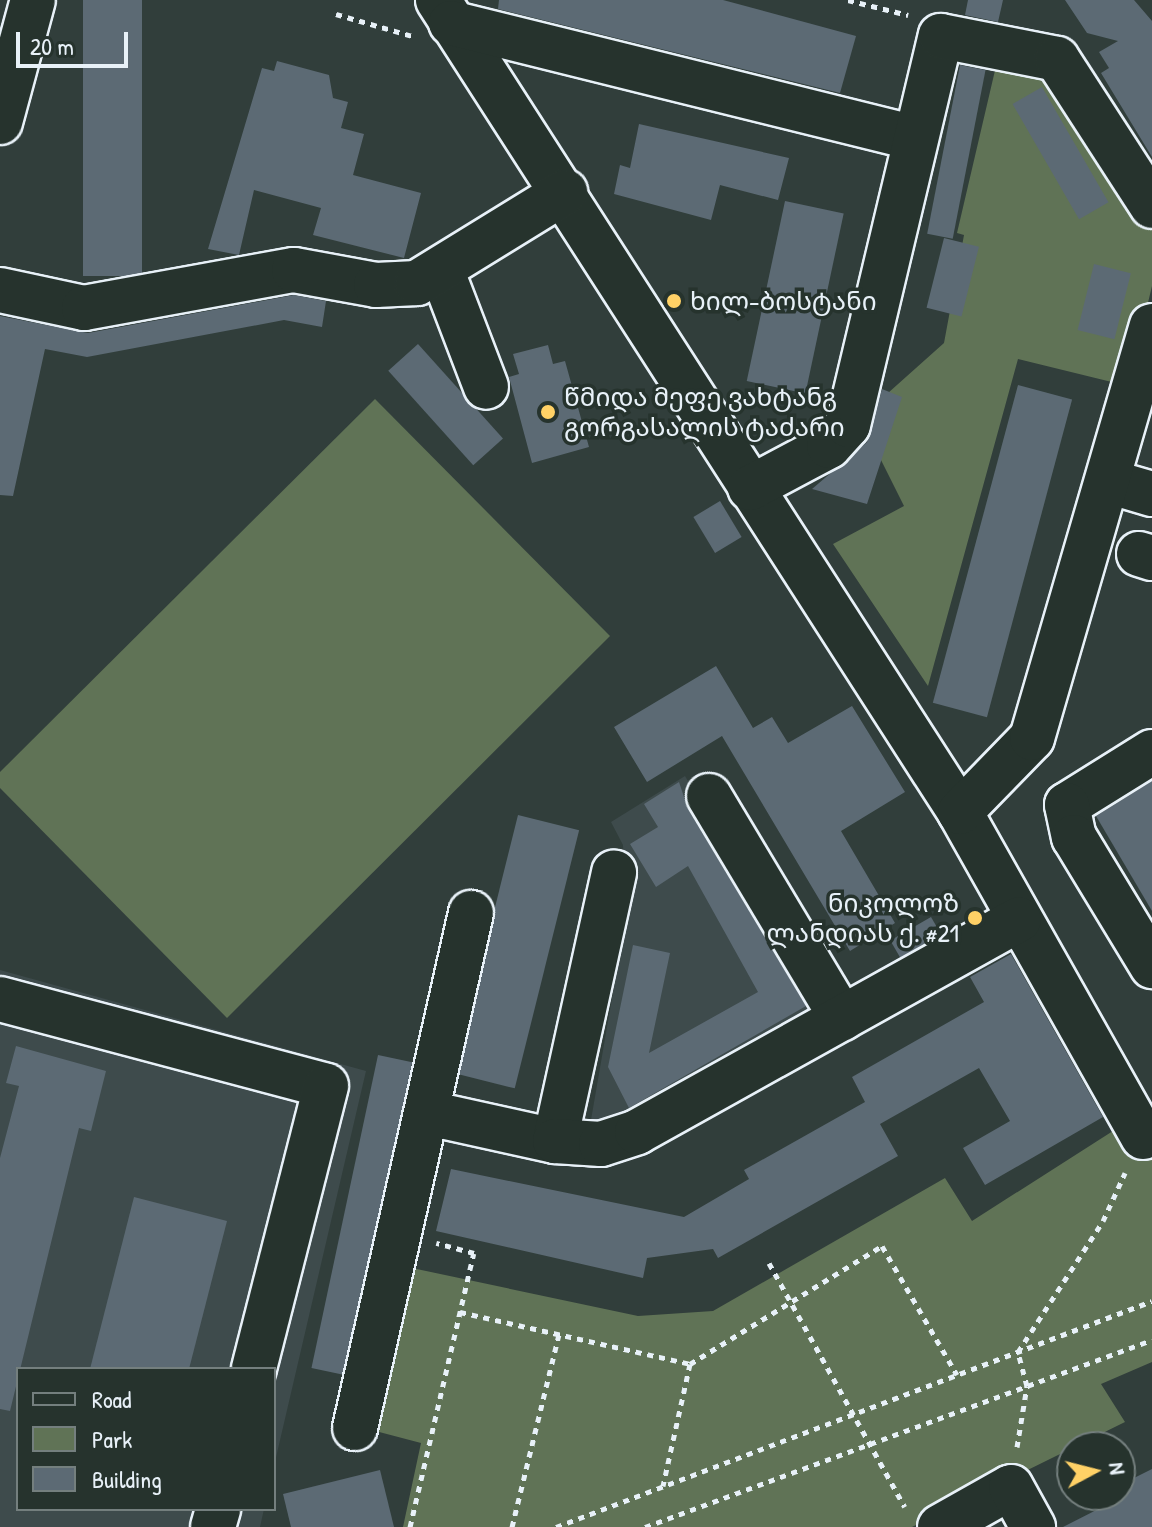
<!DOCTYPE html>
<meta charset="utf-8">
<style>
body{margin:0}
#map{position:relative;width:1152px;height:1527px;overflow:hidden;background:#313e3b;font-family:"Patrick Hand","Noto Sans Georgian",sans-serif}
div>[style]{position:absolute}
.built>*{inset:0;background:#3e4b4c}
.green>*{inset:0;background:#607356}
.building>*{inset:0;background:#5c6a74;transform-origin:0 0}
.path>*{height:5px;margin-top:-2.5px;transform-origin:0;background:repeating-linear-gradient(90deg,#e8f1f8 0 6px,transparent 0 12px)}
.roads{filter:drop-shadow(2px 0 #e8f1f8) drop-shadow(-2px 0 #e8f1f8) drop-shadow(0 2px #e8f1f8) drop-shadow(0 -2px #e8f1f8)}
.minor>*{height:44px;margin:-22px;padding:0 22px;transform-origin:22px;border-radius:22px;background:#26332d}
.dots>*{width:22px;height:22px;translate:-50% -50%;box-sizing:border-box;border:4px solid #26332d;border-radius:50%}
span{translate:-50% -50%;white-space:nowrap;text-align:center;line-height:1.15;-webkit-text-stroke:7px #26332d;paint-order:stroke}
.poi-label{font-size:26px;color:#e8f1f8}
.left{translate:0 -50%;text-align:left}
.right{translate:-100% -50%;text-align:right}
.legend{position:absolute;left:16px;top:1367px;width:260px;height:144px;box-sizing:border-box;background:#26332d;border:2px solid #747f7e;margin:0;padding:10px 14px;list-style:none;font-size:24px;color:#e8f1f8}
.legend li{display:flex;align-items:center;gap:16px;height:40px}
.legend b{width:40px;border:2px solid #747f7e}
.north{position:absolute;left:1056px;top:1431px;width:80px;height:80px;box-sizing:border-box;background:#26332d;border:2px solid #747f7e;border-radius:50%;rotate:83deg;font-size:22px;font-weight:700;line-height:32px;text-align:center;color:#e8f1f8}
.north::after{content:'';display:block;margin:auto;width:28px;height:36px;background:#ffd166;clip-path:polygon(50% 0,100% 100%,50% 72%,0 100%)}
.scale{position:absolute;left:16px;top:32px;width:112px;height:36px;box-sizing:border-box;border:4px solid #e8f1f8;border-top:0;padding-left:10px;font-size:24px;line-height:28px;white-space:nowrap;color:#e8f1f8;-webkit-text-stroke:6px #26332d;paint-order:stroke}
</style>
<div id="map">
<div class="built">
<div style="clip-path:polygon(685px 776px,823px 1009px,618px 1123px,591px 1120px,626px 917px,623px 845px,611px 822px)"></div>
<div style="clip-path:polygon(0 970px,366px 1071px,274px 1466px,274px 1369px,18px 1369px,18px 1509px,264px 1509px,260px 1527px,0 1527px)"></div>
</div>
<div class="green">
<div style="clip-path:polygon(1000px 49px,1053px 66px,1152px 227px,1152px 286px,1128px 386px,1018px 359px,928px 686px,833px 544px,904px 506px,860px 418px,944px 343px,964px 235px,957px 233px)"></div>
<div style="clip-path:polygon(375px 399px,610px 636px,227px 1018px,0 788px,0 772px)"></div>
<div style="clip-path:polygon(1152px 1106px,1152px 1362px,1101px 1384px,1125px 1422px,912px 1527px,403px 1527px,421px 1443px,364px 1428px,412px 1268px,638px 1316px,713px 1311px,945px 1178px,972px 1221px)"></div>
</div>
<div class="building">
<div style="left:83px;top:0;width:59px;height:276px"></div>
<div style="clip-path:polygon(499px 0,723px 0,856px 36px,840px 93px,498px 9px)"></div>
<div style="clip-path:polygon(968px 0,1003px 0,998px 22px,965px 15px)"></div>
<div style="clip-path:polygon(1065px 0,1134px 0,1152px 21px,1152px 157px,1101px 73px,1109px 68px,1099px 52px,1118px 41px,1087px 33px)"></div>
<div style="clip-path:polygon(277px 61px,329px 75px,333px 98px,348px 102px,341px 128px,364px 134px,353px 175px,421px 193px,404px 258px,313px 235px,321px 208px,254px 190px,239px 255px,208px 249px,262px 68px,274px 71px)"></div>
<div style="left:960px;top:65px;width:26px;height:172px;rotate:11deg"></div>
<div style="left:1042px;top:87px;width:133px;height:34px;rotate:60deg"></div>
<div style="clip-path:polygon(639px 124px,789px 158px,778px 200px,720px 185px,711px 220px,614px 194px,620px 165px,630px 168px)"></div>
<div style="left:785px;top:201px;width:60px;height:184px;rotate:12deg"></div>
<div style="left:944px;top:238px;width:36px;height:72px;rotate:14deg"></div>
<div style="left:1094px;top:264px;width:38px;height:68px;rotate:14deg"></div>
<div style="clip-path:polygon(294px 295px,326px 301px,322px 327px,284px 320px,87px 357px,45px 349px,13px 496px,0 495px,0 316px,88px 333px)"></div>
<div style="left:418px;top:344px;width:127px;height:40px;rotate:48deg"></div>
<div style="clip-path:polygon(548px 345px,553px 364px,565px 361px,589px 447px,532px 463px,509px 377px,519px 374px,513px 354px)"></div>
<div style="left:1018px;top:385px;width:56px;height:329px;rotate:15deg"></div>
<div style="clip-path:polygon(882px 389px,902px 397px,867px 504px,812px 489px,867px 442px)"></div>
<div style="left:720px;top:501px;width:42px;height:31px;rotate:59deg"></div>
<div style="clip-path:polygon(716px 666px,753px 728px,772px 717px,788px 743px,852px 706px,905px 792px,841px 831px,895px 923px,850px 951px,722px 736px,647px 782px,614px 727px)"></div>
<div style="clip-path:polygon(1152px 781px,1152px 911px,1096px 816px)"></div>
<div style="clip-path:polygon(679px 782px,688px 809px,806px 1006px,629px 1108px,608px 1067px,633px 945px,670px 953px,649px 1053px,758px 992px,688px 866px,656px 887px,630px 844px,658px 827px,644px 804px)"></div>
<div style="left:518px;top:815px;width:63px;height:266px;rotate:14deg"></div>
<div style="left:931px;top:917px;width:20px;height:47px;rotate:60deg"></div>
<div style="clip-path:polygon(1011px 954px,1103px 1117px,985px 1185px,963px 1148px,1010px 1121px,979px 1068px,880px 1124px,898px 1156px,718px 1258px,713px 1249px,647px 1258px,643px 1278px,436px 1231px,451px 1169px,684px 1217px,749px 1179px,744px 1170px,865px 1102px,852px 1077px,984px 1002px,970px 977px)"></div>
<div style="clip-path:polygon(16px 1046px,106px 1071px,91px 1131px,79px 1128px,10px 1411px,0 1409px,0 1158px,19px 1086px,6px 1083px)"></div>
<div style="left:378px;top:1055px;width:35px;height:320px;rotate:12deg"></div>
<div style="clip-path:polygon(134px 1197px,227px 1221px,189px 1369px,90px 1369px)"></div>
<div style="clip-path:polygon(1152px 1469px,1152px 1527px,1063px 1527px,1118px 1499px,1120px 1485px)"></div>
<div style="clip-path:polygon(380px 1470px,394px 1527px,291px 1527px,283px 1494px)"></div>
</div>
<div class="path">
<div style="left:848px;top:0;width:62px;rotate:14deg"></div>
<div style="left:336px;top:14px;width:79px;rotate:16.1deg"></div>
<div style="left:769px;top:1263px;width:279px;rotate:60.9deg"></div>
<div style="left:460px;top:1312px;width:236px;rotate:12.7deg"></div>
<div style="left:690px;top:1364px;width:125px;rotate:102.5deg"></div>
<div style="left:690px;top:1364px;width:225px;rotate:-31.6deg"></div>
<div style="left:882px;top:1246px;width:149px;rotate:59.8deg"></div>
<div style="left:1017px;top:1447px;width:62px;rotate:-80.7deg"></div>
<div style="left:1027px;top:1386px;width:35px;rotate:-105deg"></div>
<div style="left:1018px;top:1352px;width:156px;rotate:-57deg"></div>
<div style="left:1103px;top:1221px;width:53px;rotate:-65.4deg"></div>
<div style="left:410px;top:1527px;width:281px;rotate:-76.9deg"></div>
<div style="left:474px;top:1253px;width:39px;rotate:-165deg"></div>
<div style="left:512px;top:1527px;width:199px;rotate:-76.3deg"></div>
<div style="left:556px;top:1527px;width:637px;rotate:-20.77deg"></div>
<div style="left:645px;top:1527px;width:540px;rotate:-20.25deg"></div>
</div>
<div class="roads">
<div class="minor">
<div style="left:438px;top:0;width:965px;rotate:57.26deg"></div>
<div style="left:960px;top:812px;width:373px;rotate:60.6deg"></div>
<div style="left:451px;top:23px;width:476px;rotate:13.9deg"></div>
<div style="left:0;top:122px;width:126px;rotate:-74.9deg"></div>
<div style="left:441px;top:269px;width:126px;rotate:69.1deg"></div>
<div style="left:0;top:290px;width:86px;rotate:12.1deg"></div>
<div style="left:84px;top:308px;width:213px;rotate:-10.3deg"></div>
<div style="left:294px;top:270px;width:83px;rotate:10.4deg"></div>
<div style="left:376px;top:285px;width:41px;rotate:-2.8deg"></div>
<div style="left:417px;top:283px;width:174px;rotate:-31.6deg"></div>
<div style="left:1111px;top:482px;width:43px;rotate:16.3deg"></div>
<div style="left:750px;top:488px;width:89px;rotate:-28deg"></div>
<div style="left:829px;top:446px;width:28px;rotate:-48deg"></div>
<div style="left:848px;top:425px;width:400px;rotate:-76.6deg"></div>
<div style="left:941px;top:36px;width:118px;rotate:11.2deg"></div>
<div style="left:1057px;top:59px;width:175px;rotate:57.1deg"></div>
<div style="left:1139px;top:554px;width:14px;rotate:17deg"></div>
<div style="left:1152px;top:752px;width:100px;rotate:148.1deg"></div>
<div style="left:1067px;top:805px;width:33px;rotate:78deg"></div>
<div style="left:1074px;top:837px;width:151px;rotate:58.8deg"></div>
<div style="left:709px;top:796px;width:259px;rotate:59.1deg"></div>
<div style="left:960px;top:812px;width:103px;rotate:-45.8deg"></div>
<div style="left:1032px;top:738px;width:429px;rotate:-73.8deg"></div>
<div style="left:0;top:999px;width:337px;rotate:14.9deg"></div>
<div style="left:326px;top:1086px;width:292px;rotate:104.3deg"></div>
<div style="left:428px;top:1113px;width:130px;rotate:12.4deg"></div>
<div style="left:555px;top:1141px;width:275px;rotate:-77.6deg"></div>
<div style="left:555px;top:1141px;width:46px;rotate:3.7deg"></div>
<div style="left:601px;top:1144px;width:38px;rotate:-18deg"></div>
<div style="left:637px;top:1132px;width:437px;rotate:-29.1deg"></div>
<div style="left:355px;top:1428px;width:528px;rotate:-77.31deg"></div>
<div style="left:213px;top:1527px;width:19px;rotate:-74deg"></div>
<div style="left:940px;top:1527px;width:81px;rotate:-29.4deg"></div>
<div style="left:1011px;top:1487px;width:46px;rotate:61.2deg"></div>
</div>
</div>
<div class="dots">
<div style="left:674px;top:301px;background:#ffd166"></div>
<div style="left:548px;top:412px;background:#ffd166"></div>
<div style="left:975px;top:918px;background:#ffd166"></div>
</div>
<div class="poi-label">
<span class="left" style="left:690px;top:301px">ხილ-ბოსტანი</span>
<span class="left" style="left:564px;top:412px">წმიდა მეფე ვახტანგ<br>გორგასალის ტაძარი</span>
<span class="right" style="left:959px;top:918px">ნიკოლოზ<br>ლანდიას ქ. #21</span>
</div>
<ul class="legend">
<li><b style="height:10px;background:#26332d"></b>Road</li>
<li><b style="height:22px;background:#607356"></b>Park</li>
<li><b style="height:22px;background:#5c6a74"></b>Building</li>
</ul>
<div class="north">N</div>
<div class="scale">20 m</div>
</div>
